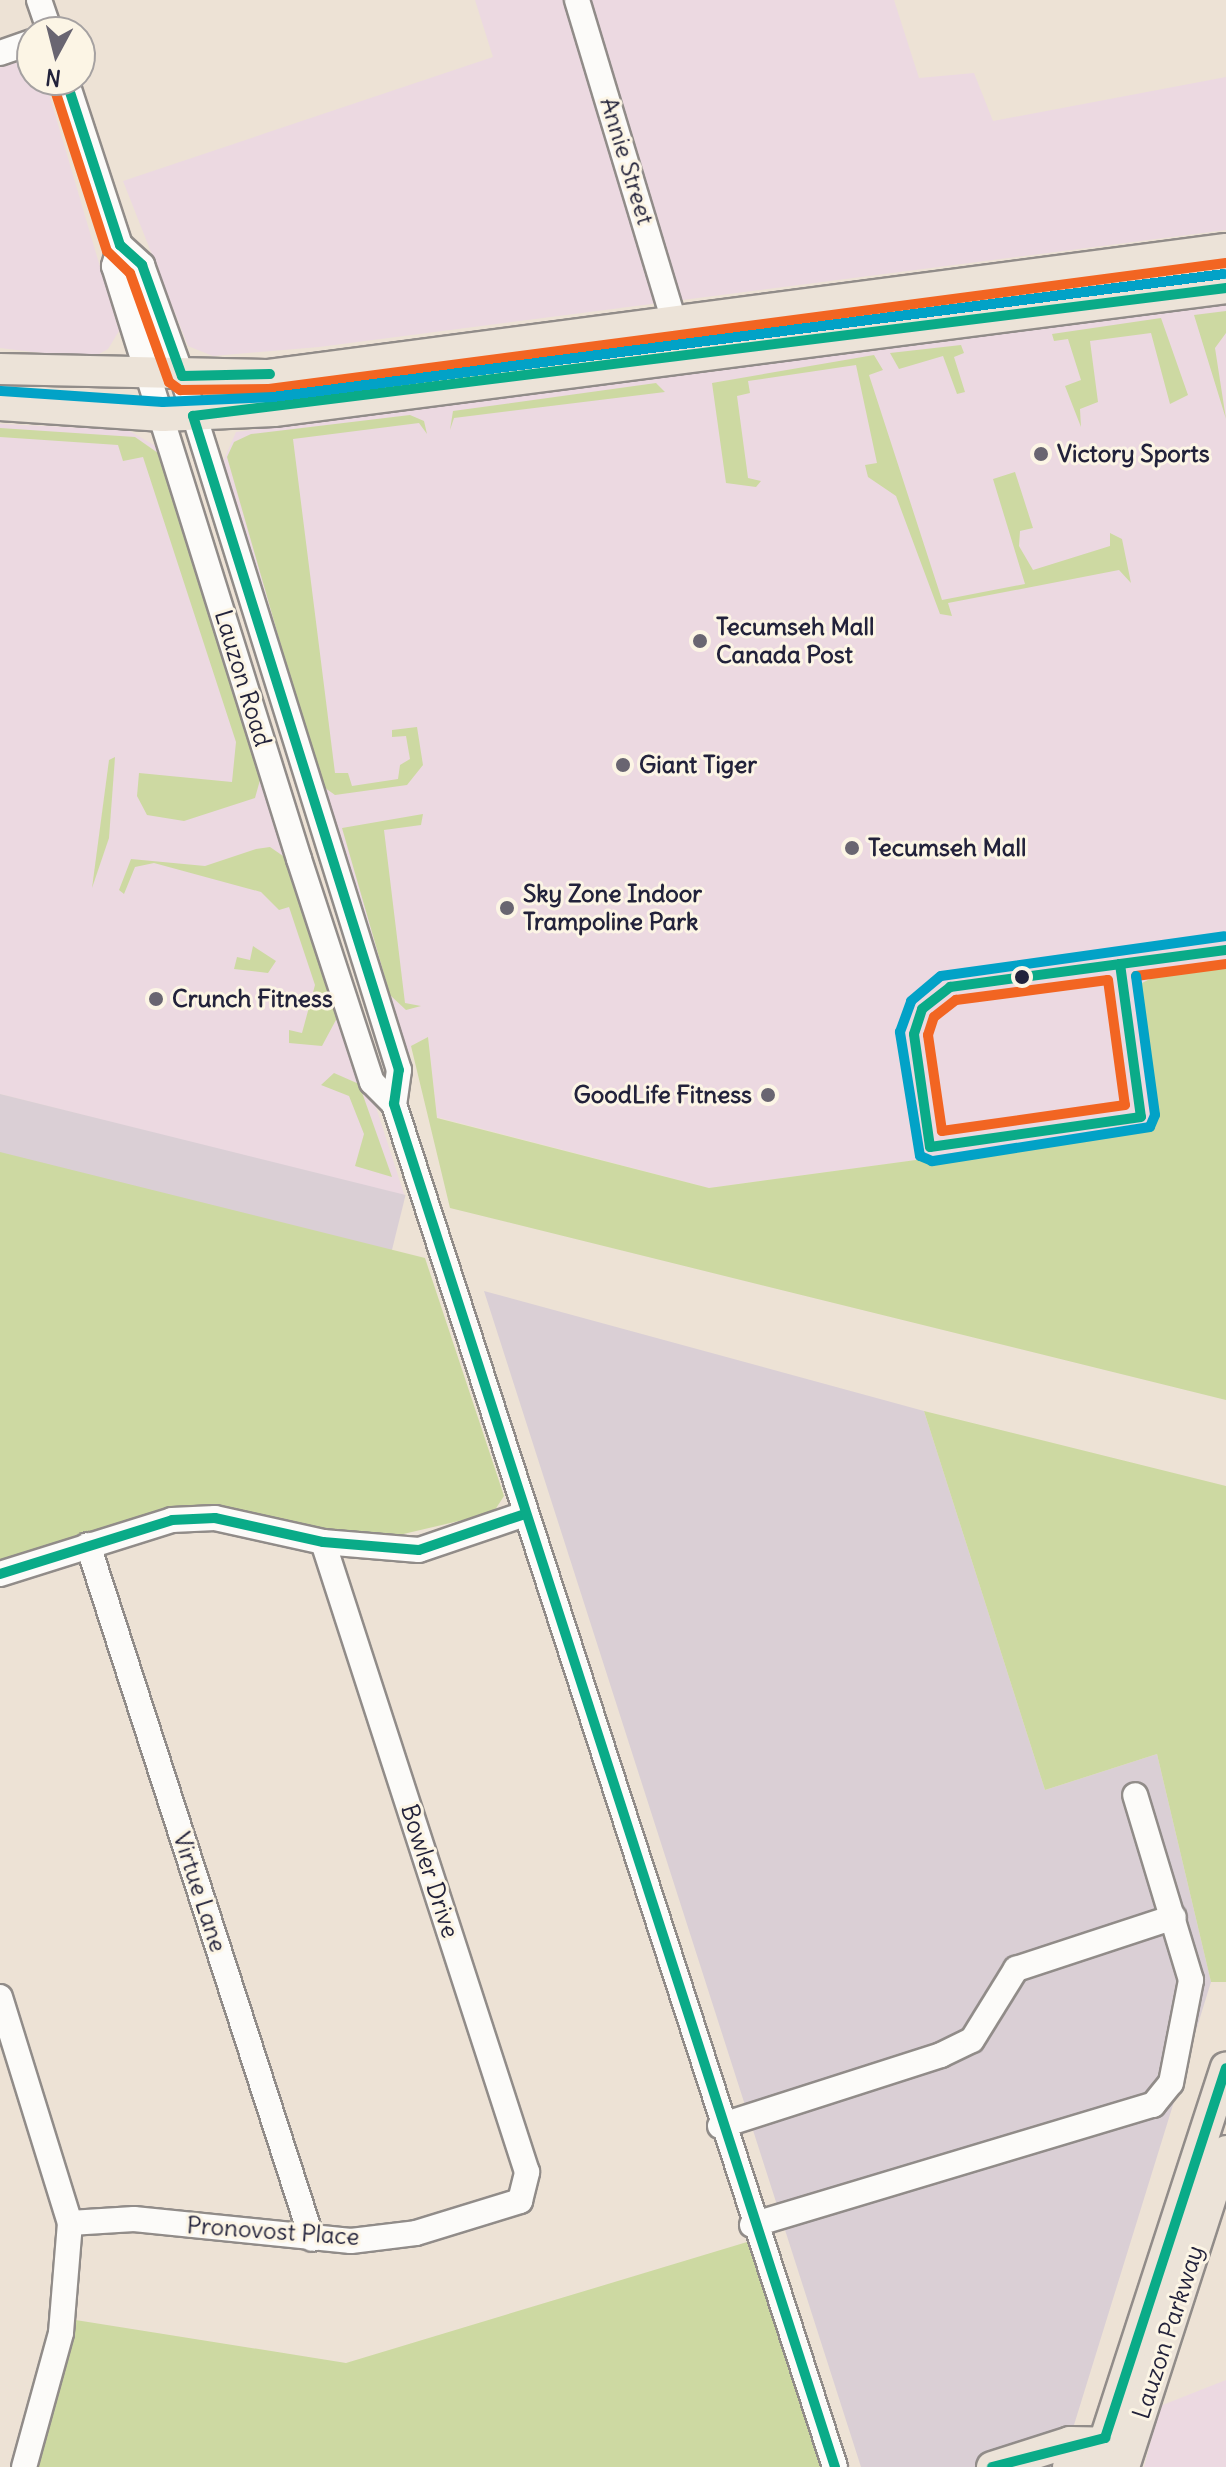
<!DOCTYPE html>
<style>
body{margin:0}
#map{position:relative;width:1226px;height:2467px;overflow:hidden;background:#ede2d5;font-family:Delius,sans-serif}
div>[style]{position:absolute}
.built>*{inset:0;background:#ecd9e1}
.industrial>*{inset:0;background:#dacfd5;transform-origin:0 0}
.green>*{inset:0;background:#cdd9a2}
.roads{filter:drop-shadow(2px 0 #918c89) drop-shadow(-2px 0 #918c89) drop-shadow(0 2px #918c89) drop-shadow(0 -2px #918c89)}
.minor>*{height:24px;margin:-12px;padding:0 12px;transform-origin:12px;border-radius:12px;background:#fcfbf9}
.major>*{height:30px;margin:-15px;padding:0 15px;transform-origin:15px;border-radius:15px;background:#ece3d8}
.bus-1>*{height:10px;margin:-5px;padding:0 5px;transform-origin:5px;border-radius:5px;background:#0aab88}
.bus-2>*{height:10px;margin:-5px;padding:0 5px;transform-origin:5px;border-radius:5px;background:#f26522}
.bus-3>*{height:10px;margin:-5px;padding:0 5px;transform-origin:5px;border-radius:5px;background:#02a2c7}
.dots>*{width:22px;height:22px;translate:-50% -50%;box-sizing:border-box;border:4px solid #fcf5e5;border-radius:50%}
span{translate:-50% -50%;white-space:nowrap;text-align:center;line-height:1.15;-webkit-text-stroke:6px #fcf5e5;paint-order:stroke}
.street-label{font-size:24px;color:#22223b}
.poi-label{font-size:24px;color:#22223b;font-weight:700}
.left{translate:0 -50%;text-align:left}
.right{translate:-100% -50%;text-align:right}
.north{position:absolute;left:16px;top:16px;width:80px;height:80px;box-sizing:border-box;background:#fcf5e5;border:2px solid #a5a1a1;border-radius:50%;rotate:187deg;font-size:22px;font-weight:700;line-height:32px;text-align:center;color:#22223b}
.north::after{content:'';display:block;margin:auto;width:28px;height:36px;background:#696571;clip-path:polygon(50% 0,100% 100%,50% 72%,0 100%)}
</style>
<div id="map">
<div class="built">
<div style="clip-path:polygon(475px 0,894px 0,919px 78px,974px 73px,993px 121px,1226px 77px,1226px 230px,319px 347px,213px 356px,188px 346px,123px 181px,493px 57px)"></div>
<div style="clip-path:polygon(32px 53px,32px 80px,45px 80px,119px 331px,108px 349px,90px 359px,0 348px,0 63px)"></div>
<div style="clip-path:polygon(1226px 304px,1226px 966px,1160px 974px,1140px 984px,1153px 1128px,709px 1188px,437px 1117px,428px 1037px,411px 1046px,407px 1065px,221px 466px,236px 432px)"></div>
<div style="clip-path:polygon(0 424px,128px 430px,164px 451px,405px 1197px,0 1094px)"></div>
<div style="clip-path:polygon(1226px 2380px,1226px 2467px,1144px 2467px,1160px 2406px)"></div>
</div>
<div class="industrial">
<div style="left:0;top:1094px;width:418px;height:58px;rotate:14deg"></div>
<div style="clip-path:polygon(484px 1291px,924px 1411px,1045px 1790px,1157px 1754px,1211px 1982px,1061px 2467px,861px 2467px)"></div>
</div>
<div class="green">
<div style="clip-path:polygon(1226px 311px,1226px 333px,1215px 348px,1226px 419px,1194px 315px)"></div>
<div style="clip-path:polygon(1161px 318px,1188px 395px,1170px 404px,1151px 333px,1090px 341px,1098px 402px,1080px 409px,1081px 427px,1065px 386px,1081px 380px,1068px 339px,1054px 341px,1052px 334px)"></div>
<div style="clip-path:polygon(961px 345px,964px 353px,954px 357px,965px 392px,957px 394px,943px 356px,899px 369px,890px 353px)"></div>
<div style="clip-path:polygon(874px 355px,883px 370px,869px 375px,942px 600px,1025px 584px,993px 479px,1015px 472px,1033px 528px,1020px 531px,1019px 546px,1033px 570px,1110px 546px,1110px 533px,1122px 539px,1131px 583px,1119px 570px,948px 603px,952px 616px,940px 614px,896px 496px,868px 477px,865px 465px,877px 463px,856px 365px,748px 381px,750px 393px,737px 396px,748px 478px,761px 481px,756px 487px,726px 483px,712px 383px)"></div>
<div style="clip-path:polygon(656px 383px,665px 392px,454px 418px,450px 430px,453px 411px)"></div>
<div style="clip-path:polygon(410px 415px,424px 421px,427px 434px,419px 423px,293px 439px,335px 773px,348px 773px,352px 786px,398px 779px,400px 765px,410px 759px,406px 736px,392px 737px,392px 730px,417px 727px,423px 765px,407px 785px,335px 795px,321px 785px,227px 457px,234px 442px,251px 434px)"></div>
<div style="clip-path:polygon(0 428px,135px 437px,158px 453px,260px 780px,255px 798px,184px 821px,147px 815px,137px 796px,139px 773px,232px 782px,236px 742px,143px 457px,123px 461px,118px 445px,0 437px)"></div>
<div style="clip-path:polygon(115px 757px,109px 838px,92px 888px,109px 760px)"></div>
<div style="clip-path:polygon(423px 814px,421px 825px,384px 830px,405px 1003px,421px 1006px,406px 1010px,390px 995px,342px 828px)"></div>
<div style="clip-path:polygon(256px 849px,270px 847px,286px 858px,337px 1018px,322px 1046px,289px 1043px,289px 1030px,302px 1033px,315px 985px,289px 907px,279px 910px,261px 892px,154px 863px,135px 867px,124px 894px,119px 890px,131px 859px,205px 866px)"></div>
<div style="clip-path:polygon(253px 946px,276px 961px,268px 973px,234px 969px,237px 957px,250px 960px)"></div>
<div style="clip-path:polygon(1226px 966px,1226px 1400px,450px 1208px,411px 1046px,428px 1037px,437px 1118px,709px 1188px,1153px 1128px,1140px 984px,1160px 974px)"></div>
<div style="clip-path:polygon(334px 1073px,359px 1084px,392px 1177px,355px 1166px,364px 1134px,349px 1096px,321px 1085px)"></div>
<div style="clip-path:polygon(0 1152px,425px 1258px,504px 1496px,493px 1513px,382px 1539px,202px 1506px,131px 1519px,0 1563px)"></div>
<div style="clip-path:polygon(924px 1411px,1226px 1486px,1226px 1982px,1211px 1982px,1157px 1754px,1045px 1790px)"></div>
<div style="clip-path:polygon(757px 2239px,835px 2467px,30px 2467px,63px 2318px,346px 2363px)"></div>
</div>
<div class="roads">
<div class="minor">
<div style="left:39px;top:0;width:34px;rotate:71deg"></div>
<div style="left:577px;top:0;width:336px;rotate:73.2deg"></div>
<div style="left:0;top:53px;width:34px;rotate:-19deg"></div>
<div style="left:66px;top:80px;width:174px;rotate:71.9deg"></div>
<div style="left:120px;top:245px;width:30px;rotate:42deg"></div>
<div style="left:142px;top:265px;width:118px;rotate:70.2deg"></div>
<div style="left:182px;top:376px;width:727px;rotate:72.64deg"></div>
<div style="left:399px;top:1070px;width:34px;rotate:98deg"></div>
<div style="left:394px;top:1104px;width:1433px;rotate:72.07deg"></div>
<div style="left:120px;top:245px;width:22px;rotate:106deg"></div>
<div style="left:114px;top:266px;width:621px;rotate:72.67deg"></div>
<div style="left:299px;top:859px;width:235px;rotate:71.9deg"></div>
<div style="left:372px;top:1082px;width:31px;rotate:45deg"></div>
<div style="left:88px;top:1545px;width:729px;rotate:72.11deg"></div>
<div style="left:0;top:1574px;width:180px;rotate:-17.4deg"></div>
<div style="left:172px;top:1520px;width:43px;rotate:-2.7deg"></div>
<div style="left:215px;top:1518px;width:111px;rotate:12.5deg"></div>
<div style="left:323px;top:1542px;width:96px;rotate:4.8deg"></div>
<div style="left:419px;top:1550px;width:112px;rotate:-18.8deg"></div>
<div style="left:0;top:1997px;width:237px;rotate:72.8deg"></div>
<div style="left:70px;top:2223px;width:110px;rotate:94.7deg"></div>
<div style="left:61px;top:2333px;width:139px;rotate:105.4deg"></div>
<div style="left:720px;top:2126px;width:232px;rotate:-17.8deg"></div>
<div style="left:941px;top:2055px;width:34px;rotate:-26deg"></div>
<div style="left:972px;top:2040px;width:84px;rotate:-58.2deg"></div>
<div style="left:1016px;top:1969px;width:166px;rotate:-18.2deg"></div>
<div style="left:70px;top:2223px;width:64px;rotate:-3.6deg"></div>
<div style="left:134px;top:2219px;width:218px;rotate:5.8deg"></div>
<div style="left:351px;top:2241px;width:65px;rotate:-7deg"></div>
<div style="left:416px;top:2233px;width:109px;rotate:-17.1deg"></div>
<div style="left:520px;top:2201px;width:30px;rotate:-76deg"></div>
<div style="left:527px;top:2172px;width:662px;rotate:-107.94deg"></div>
<div style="left:752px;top:2225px;width:419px;rotate:-16.7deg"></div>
<div style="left:1153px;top:2105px;width:28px;rotate:-51deg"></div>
<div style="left:1171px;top:2083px;width:105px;rotate:-79deg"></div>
<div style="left:1191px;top:1980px;width:193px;rotate:-106.8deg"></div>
</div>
<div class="major">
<div style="left:0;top:369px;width:267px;rotate:1.3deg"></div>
<div style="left:267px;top:375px;width:967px;rotate:-7.49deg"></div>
<div style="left:0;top:405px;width:163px;rotate:3.9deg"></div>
<div style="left:163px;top:416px;width:111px;rotate:-2.6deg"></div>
<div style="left:274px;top:411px;width:960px;rotate:-7.36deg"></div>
<div style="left:992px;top:2467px;width:82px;rotate:-17.8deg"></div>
<div style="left:1070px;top:2442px;width:51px;rotate:1.1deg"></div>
<div style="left:1068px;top:2467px;width:47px;rotate:-38.1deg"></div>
<div style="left:1096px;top:2467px;width:420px;rotate:-72deg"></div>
<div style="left:1124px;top:2467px;width:332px;rotate:-72.1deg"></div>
</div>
</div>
<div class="bus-1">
<div style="left:66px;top:80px;width:174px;rotate:71.9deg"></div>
<div style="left:120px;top:245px;width:30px;rotate:42deg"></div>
<div style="left:142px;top:265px;width:118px;rotate:70.2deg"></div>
<div style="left:182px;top:376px;width:88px;rotate:-1.3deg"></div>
<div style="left:1120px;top:964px;width:154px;rotate:82.2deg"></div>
<div style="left:1141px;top:1117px;width:213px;rotate:171.9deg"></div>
<div style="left:930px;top:1147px;width:114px;rotate:-98.1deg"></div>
<div style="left:914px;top:1034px;width:26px;rotate:-72deg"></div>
<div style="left:922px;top:1009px;width:36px;rotate:-38deg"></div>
<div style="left:950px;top:987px;width:172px;rotate:-7.7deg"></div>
<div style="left:1120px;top:964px;width:107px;rotate:-7.5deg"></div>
<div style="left:0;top:1574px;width:180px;rotate:-17.4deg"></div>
<div style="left:172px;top:1520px;width:43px;rotate:-2.7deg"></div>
<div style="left:215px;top:1518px;width:111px;rotate:12.5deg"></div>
<div style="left:323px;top:1542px;width:96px;rotate:4.8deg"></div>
<div style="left:419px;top:1550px;width:112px;rotate:-18.8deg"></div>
<div style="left:835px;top:2467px;width:1433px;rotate:-107.93deg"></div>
<div style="left:394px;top:1104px;width:34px;rotate:-82deg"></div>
<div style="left:399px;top:1070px;width:686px;rotate:-107.48deg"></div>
<div style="left:193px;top:416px;width:1041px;rotate:-7.06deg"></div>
<div style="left:992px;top:2467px;width:117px;rotate:-14.4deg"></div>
<div style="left:1105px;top:2438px;width:389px;rotate:-71.9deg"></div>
</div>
<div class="bus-2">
<div style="left:53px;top:84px;width:176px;rotate:72.1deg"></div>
<div style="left:107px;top:251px;width:32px;rotate:44deg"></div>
<div style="left:130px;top:273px;width:116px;rotate:70.3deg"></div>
<div style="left:169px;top:382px;width:14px;rotate:36deg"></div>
<div style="left:180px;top:390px;width:89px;rotate:-0.6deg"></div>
<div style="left:269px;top:389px;width:965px;rotate:-7.5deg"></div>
<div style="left:1136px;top:976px;width:91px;rotate:-7.6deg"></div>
<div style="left:1108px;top:980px;width:126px;rotate:82.3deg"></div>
<div style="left:1125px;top:1105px;width:185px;rotate:171.9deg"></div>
<div style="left:942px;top:1131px;width:97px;rotate:-98.3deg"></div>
<div style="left:928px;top:1035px;width:19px;rotate:-72deg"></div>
<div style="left:934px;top:1017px;width:28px;rotate:-38deg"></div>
<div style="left:956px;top:1000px;width:153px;rotate:-7.5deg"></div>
</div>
<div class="bus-3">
<div style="left:1px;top:391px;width:162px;rotate:3.9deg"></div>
<div style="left:163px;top:402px;width:110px;rotate:-2.6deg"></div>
<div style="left:273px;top:397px;width:959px;rotate:-7.37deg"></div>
<div style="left:1136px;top:976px;width:140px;rotate:82.2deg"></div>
<div style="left:1155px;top:1115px;width:13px;rotate:113deg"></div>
<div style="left:1150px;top:1127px;width:221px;rotate:171.1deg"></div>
<div style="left:932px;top:1161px;width:13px;rotate:-157deg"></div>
<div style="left:920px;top:1156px;width:126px;rotate:-99.2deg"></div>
<div style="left:900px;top:1032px;width:33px;rotate:-70deg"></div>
<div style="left:911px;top:1001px;width:39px;rotate:-40deg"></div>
<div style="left:941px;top:976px;width:286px;rotate:-8deg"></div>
</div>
<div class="dots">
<div style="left:1041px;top:454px;background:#696571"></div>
<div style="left:700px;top:641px;background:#696571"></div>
<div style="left:623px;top:765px;background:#696571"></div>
<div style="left:852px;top:848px;background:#696571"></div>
<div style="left:507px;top:908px;background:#696571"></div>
<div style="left:1022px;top:977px;background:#22223b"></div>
<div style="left:156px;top:999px;background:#696571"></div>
<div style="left:768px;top:1095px;background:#696571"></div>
</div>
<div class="street-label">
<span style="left:627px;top:161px;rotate:73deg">Annie Street</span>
<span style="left:243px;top:678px;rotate:73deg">Lauzon Road</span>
<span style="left:430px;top:1871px;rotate:72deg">Bowler Drive</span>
<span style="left:200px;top:1892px;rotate:72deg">Virtue Lane</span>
<span style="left:273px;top:2231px;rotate:4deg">Pronovost Place</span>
<span style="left:1168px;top:2332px;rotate:-72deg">Lauzon Parkway</span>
</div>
<div class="poi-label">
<span class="left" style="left:1057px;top:454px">Victory Sports</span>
<span class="left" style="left:716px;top:641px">Tecumseh Mall<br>Canada Post</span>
<span class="left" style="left:639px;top:765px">Giant Tiger</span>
<span class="left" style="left:868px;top:848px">Tecumseh Mall</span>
<span class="left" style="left:523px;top:908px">Sky Zone Indoor<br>Trampoline Park</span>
<span class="left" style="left:172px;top:999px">Crunch Fitness</span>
<span class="right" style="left:752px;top:1095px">GoodLife Fitness</span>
</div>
<div class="north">N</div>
</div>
